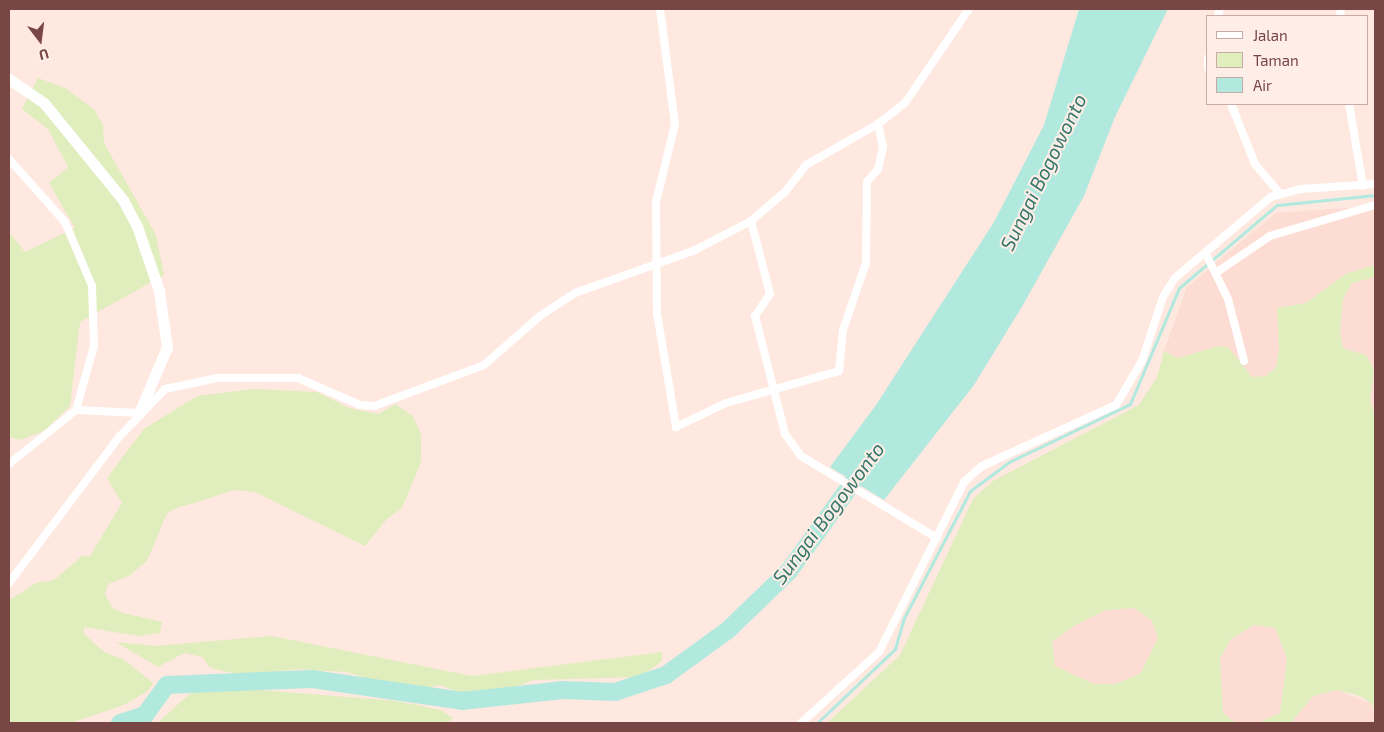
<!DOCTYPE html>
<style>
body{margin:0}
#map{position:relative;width:1384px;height:732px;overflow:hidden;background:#fee8df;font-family:"Exo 2",sans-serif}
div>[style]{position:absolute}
.residential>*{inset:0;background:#fcdcd3}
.green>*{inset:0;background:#e0edbd}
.water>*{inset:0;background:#b2e9df}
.stream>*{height:3px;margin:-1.5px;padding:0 1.5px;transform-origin:1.5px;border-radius:1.5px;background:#b2e9df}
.river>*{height:18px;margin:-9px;padding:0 9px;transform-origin:9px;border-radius:9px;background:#b2e9df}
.street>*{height:8px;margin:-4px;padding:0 4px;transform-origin:4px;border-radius:4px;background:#fff}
.secondary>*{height:11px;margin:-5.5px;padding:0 5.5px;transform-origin:5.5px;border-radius:5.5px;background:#fff}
span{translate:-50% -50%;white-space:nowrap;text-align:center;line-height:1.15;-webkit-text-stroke:4px #ffeee7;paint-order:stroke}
.water-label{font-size:20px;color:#35776b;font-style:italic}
.frame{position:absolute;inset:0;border:10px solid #774645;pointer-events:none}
.legend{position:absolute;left:1206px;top:15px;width:162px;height:90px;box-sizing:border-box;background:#ffeee7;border:1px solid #c9aba6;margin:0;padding:6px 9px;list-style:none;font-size:15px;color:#774645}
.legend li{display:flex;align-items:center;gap:10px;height:25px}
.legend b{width:25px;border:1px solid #c9aba6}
.north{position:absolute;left:15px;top:15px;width:50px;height:50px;-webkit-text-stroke:4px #ffeee7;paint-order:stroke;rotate:165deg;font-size:14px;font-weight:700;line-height:20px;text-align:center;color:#774645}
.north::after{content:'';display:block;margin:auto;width:18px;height:22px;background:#774645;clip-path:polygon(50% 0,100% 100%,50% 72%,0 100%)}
</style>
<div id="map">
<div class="residential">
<div style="clip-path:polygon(1375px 206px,1375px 265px,1345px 274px,1306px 303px,1278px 308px,1279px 349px,1276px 367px,1266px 376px,1252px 378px,1238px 358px,1218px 346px,1178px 358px,1164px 351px,1187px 287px,1276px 213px)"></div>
<div style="clip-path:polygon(1375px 277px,1375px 415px,1370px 400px,1374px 369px,1366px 355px,1343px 348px,1340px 329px,1343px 299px,1352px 283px)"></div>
<div style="clip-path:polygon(1134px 608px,1152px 621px,1158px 638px,1140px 674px,1115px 684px,1094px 684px,1055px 666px,1052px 642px,1074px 626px,1106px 610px)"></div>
<div style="clip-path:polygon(1254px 625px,1275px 628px,1287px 658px,1280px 713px,1258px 723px,1236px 723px,1223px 713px,1220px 659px,1230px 640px)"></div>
<div style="clip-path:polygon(1337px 690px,1372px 704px,1375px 723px,1291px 723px,1313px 696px)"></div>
</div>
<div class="green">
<div style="clip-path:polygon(38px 78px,65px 88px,94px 109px,103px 125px,104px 143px,156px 235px,164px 275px,80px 322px,70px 406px,44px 431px,20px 440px,9px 437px,9px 232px,25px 252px,75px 228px,49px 183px,68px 167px,48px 129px,22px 109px)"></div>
<div style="clip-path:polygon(evenodd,1375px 265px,1375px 277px,1352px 283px,1343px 299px,1340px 329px,1343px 348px,1366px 355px,1374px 370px,1370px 400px,1375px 415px,1375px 713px,1372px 704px,1360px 696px,1337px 690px,1313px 696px,1291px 723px,1258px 723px,1280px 713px,1287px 658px,1275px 628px,1254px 625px,1230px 640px,1220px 659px,1223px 713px,1236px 723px,827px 723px,900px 655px,973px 499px,993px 481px,1139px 405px,1157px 377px,1164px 351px,1178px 358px,1218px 346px,1228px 347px,1252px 377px,1266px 376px,1276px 367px,1279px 350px,1277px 308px,1306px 303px,1345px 274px,1375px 265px,1134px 608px,1152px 621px,1158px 638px,1140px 674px,1115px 684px,1094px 684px,1055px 666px,1052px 642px,1074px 626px,1106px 610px,1134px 608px)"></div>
<div style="clip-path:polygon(253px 389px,317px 392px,349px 408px,379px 414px,395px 404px,413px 416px,421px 434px,421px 462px,402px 508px,387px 519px,365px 546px,255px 492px,235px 490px,174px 509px,166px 515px,147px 561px,129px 576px,108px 584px,105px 595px,113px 608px,123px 613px,162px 622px,160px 633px,138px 636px,84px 627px,84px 634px,104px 652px,123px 659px,153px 683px,148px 691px,126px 704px,71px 723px,9px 723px,9px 600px,36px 583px,54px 580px,82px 556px,90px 556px,122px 503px,107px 478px,144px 429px,197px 396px)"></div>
<div style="clip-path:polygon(272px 636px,472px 676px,663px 652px,662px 661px,640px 677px,534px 680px,504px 691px,465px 695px,440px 685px,418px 690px,383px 684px,347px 672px,297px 669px,247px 676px,210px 668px,203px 657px,184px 653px,158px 667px,116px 642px,155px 646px)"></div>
<div style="clip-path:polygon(224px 687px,396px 701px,441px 710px,453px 718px,447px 723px,157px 723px,192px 692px)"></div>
</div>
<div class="water">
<div style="clip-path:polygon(1079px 9px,1168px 9px,1115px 117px,1084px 196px,1023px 305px,974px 385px,884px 500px,830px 467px,876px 405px,994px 222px,1044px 125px)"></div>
</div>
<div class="stream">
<div style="left:817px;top:723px;width:108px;rotate:-43.5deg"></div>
<div style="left:895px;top:649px;width:32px;rotate:-74deg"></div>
<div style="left:904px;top:618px;width:143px;rotate:-62.5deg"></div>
<div style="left:970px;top:491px;width:49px;rotate:-36.6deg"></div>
<div style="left:1009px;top:462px;width:134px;rotate:-25.6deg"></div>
<div style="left:1130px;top:404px;width:126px;rotate:-67.1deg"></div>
<div style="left:1179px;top:288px;width:128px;rotate:-40.3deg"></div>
<div style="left:1277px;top:205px;width:99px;rotate:-5.8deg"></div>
</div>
<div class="river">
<div style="left:120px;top:723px;width:26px;rotate:-18deg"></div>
<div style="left:145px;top:715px;width:37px;rotate:-54deg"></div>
<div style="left:167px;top:685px;width:145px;rotate:-2.4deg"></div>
<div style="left:312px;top:679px;width:152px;rotate:8.3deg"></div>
<div style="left:462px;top:701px;width:102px;rotate:-6.2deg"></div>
<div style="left:563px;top:690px;width:52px;rotate:2.2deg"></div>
<div style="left:615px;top:692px;width:54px;rotate:-18.4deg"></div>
<div style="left:666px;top:675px;width:77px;rotate:-36deg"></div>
<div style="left:728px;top:630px;width:85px;rotate:-44deg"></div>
<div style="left:789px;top:571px;width:133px;rotate:-54.2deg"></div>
</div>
<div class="street">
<div style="left:660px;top:9px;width:116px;rotate:82.6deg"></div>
<div style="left:675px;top:124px;width:80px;rotate:103.7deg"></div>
<div style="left:656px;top:202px;width:111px;rotate:89.5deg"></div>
<div style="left:657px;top:313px;width:116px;rotate:80.5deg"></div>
<div style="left:676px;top:427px;width:55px;rotate:-25.6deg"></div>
<div style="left:726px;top:403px;width:117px;rotate:-15.8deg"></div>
<div style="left:839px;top:371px;width:41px;rotate:-84.4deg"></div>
<div style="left:843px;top:330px;width:71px;rotate:-71.1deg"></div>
<div style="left:866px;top:263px;width:81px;rotate:-89.3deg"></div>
<div style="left:867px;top:182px;width:17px;rotate:-50deg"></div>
<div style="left:878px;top:169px;width:23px;rotate:-77deg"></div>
<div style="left:883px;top:147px;width:24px;rotate:-102deg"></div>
<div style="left:1340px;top:9px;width:7px;rotate:82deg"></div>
<div style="left:1218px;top:16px;width:7px;rotate:-74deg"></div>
<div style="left:1208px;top:58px;width:10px;rotate:90deg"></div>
<div style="left:1231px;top:104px;width:65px;rotate:68.2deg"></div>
<div style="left:1255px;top:164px;width:39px;rotate:50deg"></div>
<div style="left:1349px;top:104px;width:83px;rotate:80.3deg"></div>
<div style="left:9px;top:159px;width:84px;rotate:48.4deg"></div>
<div style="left:65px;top:222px;width:69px;rotate:67.1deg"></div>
<div style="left:92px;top:286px;width:60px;rotate:88.1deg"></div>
<div style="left:94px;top:346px;width:66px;rotate:105.7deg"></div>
<div style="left:751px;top:221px;width:45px;rotate:-40.5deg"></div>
<div style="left:785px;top:192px;width:34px;rotate:-52deg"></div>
<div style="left:806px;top:165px;width:83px;rotate:-29.7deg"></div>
<div style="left:878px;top:124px;width:34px;rotate:-38deg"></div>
<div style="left:905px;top:103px;width:114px;rotate:-55.8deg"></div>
<div style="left:1205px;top:252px;width:52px;rotate:63.9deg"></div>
<div style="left:1228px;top:299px;width:64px;rotate:75.5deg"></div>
<div style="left:1217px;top:272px;width:64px;rotate:-34.2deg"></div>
<div style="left:1270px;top:236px;width:109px;rotate:-16.4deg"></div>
<div style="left:9px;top:464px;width:86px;rotate:-38.9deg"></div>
<div style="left:76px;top:410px;width:63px;rotate:2.7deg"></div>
<div style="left:9px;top:583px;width:183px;rotate:-53deg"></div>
<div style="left:119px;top:437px;width:66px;rotate:-46.2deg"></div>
<div style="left:165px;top:389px;width:53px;rotate:-11.9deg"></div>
<div style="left:217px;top:378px;width:81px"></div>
<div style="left:298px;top:378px;width:68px;rotate:23.5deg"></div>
<div style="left:360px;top:405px;width:14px;rotate:4deg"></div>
<div style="left:374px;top:406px;width:117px;rotate:-20.4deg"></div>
<div style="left:484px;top:365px;width:74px;rotate:-41.2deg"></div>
<div style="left:540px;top:316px;width:42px;rotate:-33.3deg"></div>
<div style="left:575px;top:293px;width:125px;rotate:-19.6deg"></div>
<div style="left:693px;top:251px;width:65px;rotate:-27.3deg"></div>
<div style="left:751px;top:221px;width:75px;rotate:75.4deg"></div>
<div style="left:770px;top:294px;width:27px;rotate:124deg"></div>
<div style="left:755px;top:316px;width:122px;rotate:75.7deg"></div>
<div style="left:785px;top:434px;width:27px;rotate:54deg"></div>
<div style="left:801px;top:456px;width:159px;rotate:31.1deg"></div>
<div style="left:801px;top:723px;width:105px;rotate:-42.3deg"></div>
<div style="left:879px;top:652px;width:190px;rotate:-63.4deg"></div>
<div style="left:964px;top:482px;width:24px;rotate:-42deg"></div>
<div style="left:982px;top:466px;width:147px;rotate:-24.5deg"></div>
<div style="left:1116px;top:405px;width:51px;rotate:-59.4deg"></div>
<div style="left:1142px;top:361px;width:67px;rotate:-71.8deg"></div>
<div style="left:1163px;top:297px;width:22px;rotate:-58deg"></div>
<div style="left:1175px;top:278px;width:126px;rotate:-40.2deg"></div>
<div style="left:1271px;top:197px;width:31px;rotate:-15deg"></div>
<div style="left:1301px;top:189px;width:74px;rotate:-3.9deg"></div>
</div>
<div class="secondary">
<div style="left:9px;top:79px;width:42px;rotate:34.4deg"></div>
<div style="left:44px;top:103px;width:125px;rotate:50.8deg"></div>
<div style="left:123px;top:200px;width:30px;rotate:62deg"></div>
<div style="left:137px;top:226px;width:69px;rotate:71.3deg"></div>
<div style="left:159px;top:291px;width:57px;rotate:81.9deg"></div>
<div style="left:167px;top:347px;width:72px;rotate:113deg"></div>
</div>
<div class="water-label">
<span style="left:1043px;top:172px;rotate:-64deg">Sungai Bogowonto</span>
<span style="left:828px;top:513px;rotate:-53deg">Sungai Bogowonto</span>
</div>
<div class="frame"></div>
<ul class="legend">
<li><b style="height:6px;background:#fff"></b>Jalan</li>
<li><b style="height:14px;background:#e0edbd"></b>Taman</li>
<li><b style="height:14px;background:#b2e9df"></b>Air</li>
</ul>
<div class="north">U</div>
</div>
